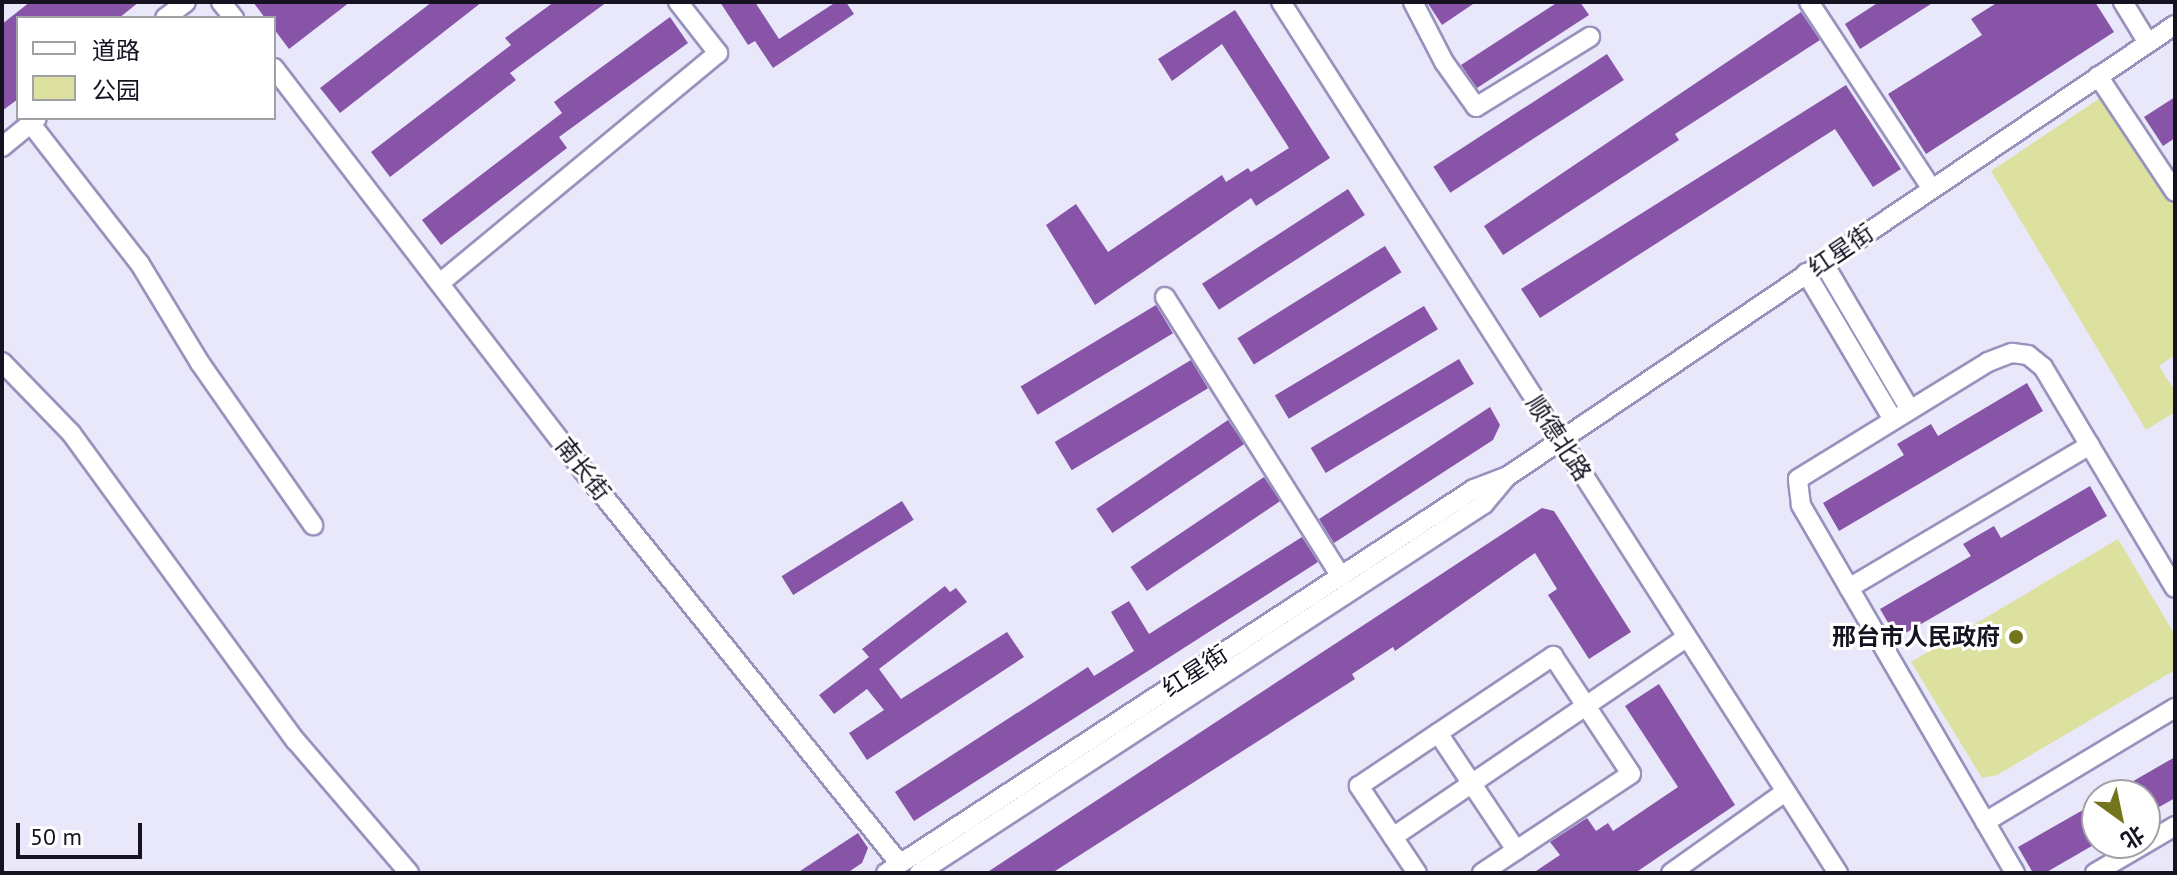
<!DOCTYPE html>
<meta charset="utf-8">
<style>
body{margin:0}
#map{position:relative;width:2177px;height:875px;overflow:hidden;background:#e9e7fa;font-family:"PT Sans","Noto Sans SC",sans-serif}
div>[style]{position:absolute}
.green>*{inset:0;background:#dde1a0}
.building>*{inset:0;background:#8754a8;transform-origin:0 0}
.roads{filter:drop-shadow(2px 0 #9892bd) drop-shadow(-2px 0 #9892bd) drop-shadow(0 2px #9892bd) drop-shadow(0 -2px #9892bd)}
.minor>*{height:18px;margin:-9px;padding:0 9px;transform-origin:9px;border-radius:9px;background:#fff}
.dots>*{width:22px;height:22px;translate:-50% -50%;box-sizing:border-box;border:4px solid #fff;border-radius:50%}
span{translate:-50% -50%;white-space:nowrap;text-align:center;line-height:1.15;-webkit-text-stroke:6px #fff;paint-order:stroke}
.street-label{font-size:24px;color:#151222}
.poi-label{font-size:24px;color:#151222;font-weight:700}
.right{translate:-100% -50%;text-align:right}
.frame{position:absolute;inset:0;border:4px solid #151222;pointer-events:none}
.legend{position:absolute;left:16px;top:16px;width:260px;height:104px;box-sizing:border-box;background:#fff;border:2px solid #a1a0a7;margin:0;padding:10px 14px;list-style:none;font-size:24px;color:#151222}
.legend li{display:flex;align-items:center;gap:16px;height:40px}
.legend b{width:40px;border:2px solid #a1a0a7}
.north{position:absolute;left:2081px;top:779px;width:80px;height:80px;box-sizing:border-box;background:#fff;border:2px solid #a1a0a7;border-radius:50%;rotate:147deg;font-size:22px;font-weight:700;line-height:32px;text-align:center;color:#151222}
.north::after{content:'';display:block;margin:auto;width:28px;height:36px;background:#73751c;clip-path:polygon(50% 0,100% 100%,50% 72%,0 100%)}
.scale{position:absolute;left:16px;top:823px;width:126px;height:36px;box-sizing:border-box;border:4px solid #151222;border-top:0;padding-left:10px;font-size:24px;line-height:28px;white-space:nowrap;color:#151222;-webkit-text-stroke:6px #fff;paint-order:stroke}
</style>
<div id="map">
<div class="green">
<div style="clip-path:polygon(2103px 96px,2175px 204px,2175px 355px,2159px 366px,2175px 391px,2175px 412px,2146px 430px,1991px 171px)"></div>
<div style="clip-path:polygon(2118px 539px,2175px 635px,2175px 670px,1997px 775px,1982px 778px,1911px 662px)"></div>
</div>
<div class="building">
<div style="clip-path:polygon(30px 2px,139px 2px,119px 18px,18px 18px,18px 99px,2px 111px,2px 24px)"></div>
<div style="clip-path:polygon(253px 2px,350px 2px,289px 49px,274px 29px,274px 18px,265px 18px)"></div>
<div style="clip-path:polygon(432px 2px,482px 2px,340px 113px,320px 88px)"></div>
<div style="clip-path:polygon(554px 2px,607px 2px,510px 73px,516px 80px,390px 177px,371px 152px,511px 45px,505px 38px)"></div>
<div style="clip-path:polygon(720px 2px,755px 2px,779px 39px,836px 2px,846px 2px,854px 14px,773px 68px,755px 41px,748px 45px)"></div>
<div style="clip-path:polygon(1427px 2px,1476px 2px,1442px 25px)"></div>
<div style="clip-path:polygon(1558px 2px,1580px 2px,1589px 15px,1477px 88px,1461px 65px)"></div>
<div style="clip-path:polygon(1879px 2px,1934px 2px,1860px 49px,1845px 24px)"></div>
<div style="clip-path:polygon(1998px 2px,2095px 2px,2114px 32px,1926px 154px,1888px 94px,1982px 35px,1971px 19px)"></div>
<div style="clip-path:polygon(1235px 10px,1330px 158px,1256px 206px,1251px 198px,1095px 305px,1046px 225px,1076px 204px,1108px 252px,1222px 175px,1226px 182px,1248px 168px,1251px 172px,1289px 148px,1222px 44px,1172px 81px,1158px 59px)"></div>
<div style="clip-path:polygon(1801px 12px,1820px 40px,1675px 134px,1679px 140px,1503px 255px,1484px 226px)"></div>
<div style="clip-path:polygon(670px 17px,688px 43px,559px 137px,567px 148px,441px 245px,422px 220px,562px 113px,554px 102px)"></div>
<div style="left:1607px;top:54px;width:31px;height:207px;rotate:57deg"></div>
<div style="clip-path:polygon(1846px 85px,1901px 169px,1873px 187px,1835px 129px,1540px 318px,1521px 289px)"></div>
<div style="clip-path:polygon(2175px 97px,2175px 138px,2163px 146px,2144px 117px)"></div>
<div style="left:1348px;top:189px;width:31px;height:174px;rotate:57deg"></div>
<div style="left:1385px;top:246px;width:31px;height:174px;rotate:58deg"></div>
<div style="left:1156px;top:305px;width:33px;height:158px;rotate:59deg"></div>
<div style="left:1424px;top:306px;width:27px;height:174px;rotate:59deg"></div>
<div style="left:1459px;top:359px;width:29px;height:173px;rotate:59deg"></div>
<div style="left:1191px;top:360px;width:33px;height:159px;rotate:59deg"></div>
<div style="clip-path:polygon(2027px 383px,2043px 411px,1839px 531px,1823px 503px,1904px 455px,1897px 444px,1931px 424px,1938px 436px)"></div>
<div style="clip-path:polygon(1490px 407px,1500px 425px,1493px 440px,1334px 543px,1319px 519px)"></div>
<div style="left:1228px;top:420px;width:29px;height:159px;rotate:56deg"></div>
<div style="left:1264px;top:477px;width:29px;height:161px;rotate:56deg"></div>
<div style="clip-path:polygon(2090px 486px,2107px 516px,1897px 638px,1880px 609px,1971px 556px,1963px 544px,1994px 526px,2001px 538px)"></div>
<div style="left:902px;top:501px;width:22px;height:142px;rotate:58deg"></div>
<div style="clip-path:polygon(1542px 508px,1554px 511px,1631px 632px,1589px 659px,1548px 595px,1557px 589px,1535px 553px,1395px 651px,1393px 647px,1352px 674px,1355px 679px,1052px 873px,986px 873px)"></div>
<div style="clip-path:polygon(1302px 537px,1318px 562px,914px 821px,895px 792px,1088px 667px,1094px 676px,1134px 651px,1111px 612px,1129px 601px,1149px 634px)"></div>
<div style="clip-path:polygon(945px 586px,950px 592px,956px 588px,967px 602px,879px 669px,901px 699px,1007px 632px,1024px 657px,867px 760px,849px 733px,884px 710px,867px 689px,834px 714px,819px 695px,869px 657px,862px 649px)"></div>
<div style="clip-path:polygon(1659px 684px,1735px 805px,1635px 873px,1533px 873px,1560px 855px,1550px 842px,1587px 818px,1596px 831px,1608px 823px,1613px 831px,1678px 787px,1625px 706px)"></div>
<div style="clip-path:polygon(2175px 757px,2175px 798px,2145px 815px,2145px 795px,2109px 795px)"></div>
<div style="clip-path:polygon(2097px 802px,2097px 843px,2045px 873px,2033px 873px,2018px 847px)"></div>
<div style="clip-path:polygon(858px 833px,868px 848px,862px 863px,847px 873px,797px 873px)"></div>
</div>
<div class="roads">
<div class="minor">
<div style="left:221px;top:2px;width:21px;rotate:51deg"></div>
<div style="left:1281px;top:2px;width:1034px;rotate:57.4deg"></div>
<div style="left:1413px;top:2px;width:68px;rotate:62.7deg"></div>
<div style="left:1444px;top:62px;width:55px;rotate:54.6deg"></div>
<div style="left:1476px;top:107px;width:134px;rotate:-31.6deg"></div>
<div style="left:1809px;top:2px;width:222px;rotate:56.7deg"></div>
<div style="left:2123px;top:2px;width:48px;rotate:58.6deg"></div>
<div style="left:165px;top:18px;width:26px;rotate:-37deg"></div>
<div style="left:274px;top:68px;width:511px;rotate:52.48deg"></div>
<div style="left:585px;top:473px;width:502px;rotate:51.14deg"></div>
<div style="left:2098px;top:76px;width:139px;rotate:56.4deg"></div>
<div style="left:31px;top:124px;width:177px;rotate:52.1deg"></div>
<div style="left:140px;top:264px;width:116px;rotate:58.8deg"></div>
<div style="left:200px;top:363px;width:198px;rotate:55.1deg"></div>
<div style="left:2px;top:147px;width:45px;rotate:-39.6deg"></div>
<div style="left:1823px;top:262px;width:169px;rotate:59.5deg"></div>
<div style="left:1806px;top:273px;width:169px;rotate:59.3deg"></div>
<div style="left:440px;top:283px;width:361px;rotate:-39.6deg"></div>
<div style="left:718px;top:53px;width:65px;rotate:-128.1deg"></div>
<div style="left:1165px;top:297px;width:330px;rotate:57.8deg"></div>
<div style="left:2px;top:362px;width:99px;rotate:45.8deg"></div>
<div style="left:71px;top:433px;width:381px;rotate:53.9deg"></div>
<div style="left:296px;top:741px;width:174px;rotate:49.4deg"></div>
<div style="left:1849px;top:588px;width:280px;rotate:-30.7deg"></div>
<div style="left:1438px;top:733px;width:141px;rotate:56.3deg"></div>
<div style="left:1985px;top:822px;width:222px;rotate:-31deg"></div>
<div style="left:1393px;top:837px;width:354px;rotate:-34.2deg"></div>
<div style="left:886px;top:873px;width:702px;rotate:-33.15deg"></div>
<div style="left:1474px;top:489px;width:36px;rotate:-21deg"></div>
<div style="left:1508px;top:476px;width:805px;rotate:-34.07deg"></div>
<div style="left:919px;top:873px;width:675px;rotate:-33.15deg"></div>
<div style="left:1484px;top:504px;width:34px;rotate:-50deg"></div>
<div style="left:1417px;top:873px;width:105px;rotate:-123.7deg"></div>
<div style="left:1359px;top:786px;width:234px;rotate:-33.8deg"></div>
<div style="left:1553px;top:656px;width:141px;rotate:56.5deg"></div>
<div style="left:1631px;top:774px;width:179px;rotate:146.4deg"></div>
<div style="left:1671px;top:873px;width:140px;rotate:-35.4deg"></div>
<div style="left:2015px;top:873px;width:426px;rotate:-120.2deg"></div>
<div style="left:1801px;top:505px;width:26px;rotate:-97deg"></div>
<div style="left:1798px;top:479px;width:223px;rotate:-31.6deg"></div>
<div style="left:1988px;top:362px;width:26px;rotate:-21deg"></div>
<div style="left:2012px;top:353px;width:16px;rotate:7deg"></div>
<div style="left:2028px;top:355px;width:19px;rotate:39deg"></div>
<div style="left:2043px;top:367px;width:257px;rotate:59.2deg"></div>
<div style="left:2095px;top:873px;width:93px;rotate:-30.4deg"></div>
</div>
</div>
<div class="dots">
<div style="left:2016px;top:637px;background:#73751c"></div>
</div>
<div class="street-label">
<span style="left:1841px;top:250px;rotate:-34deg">红星街</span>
<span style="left:1559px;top:438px;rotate:57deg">顺德北路</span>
<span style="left:583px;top:469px;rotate:52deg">南长街</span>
<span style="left:1195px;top:671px;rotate:-33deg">红星街</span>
</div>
<div class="poi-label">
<span class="right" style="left:2000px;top:637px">邢台市人民政府</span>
</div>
<div class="frame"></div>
<ul class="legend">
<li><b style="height:10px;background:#fff"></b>道路</li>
<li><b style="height:22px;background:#dde1a0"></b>公园</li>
</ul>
<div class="north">北</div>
<div class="scale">50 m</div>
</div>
